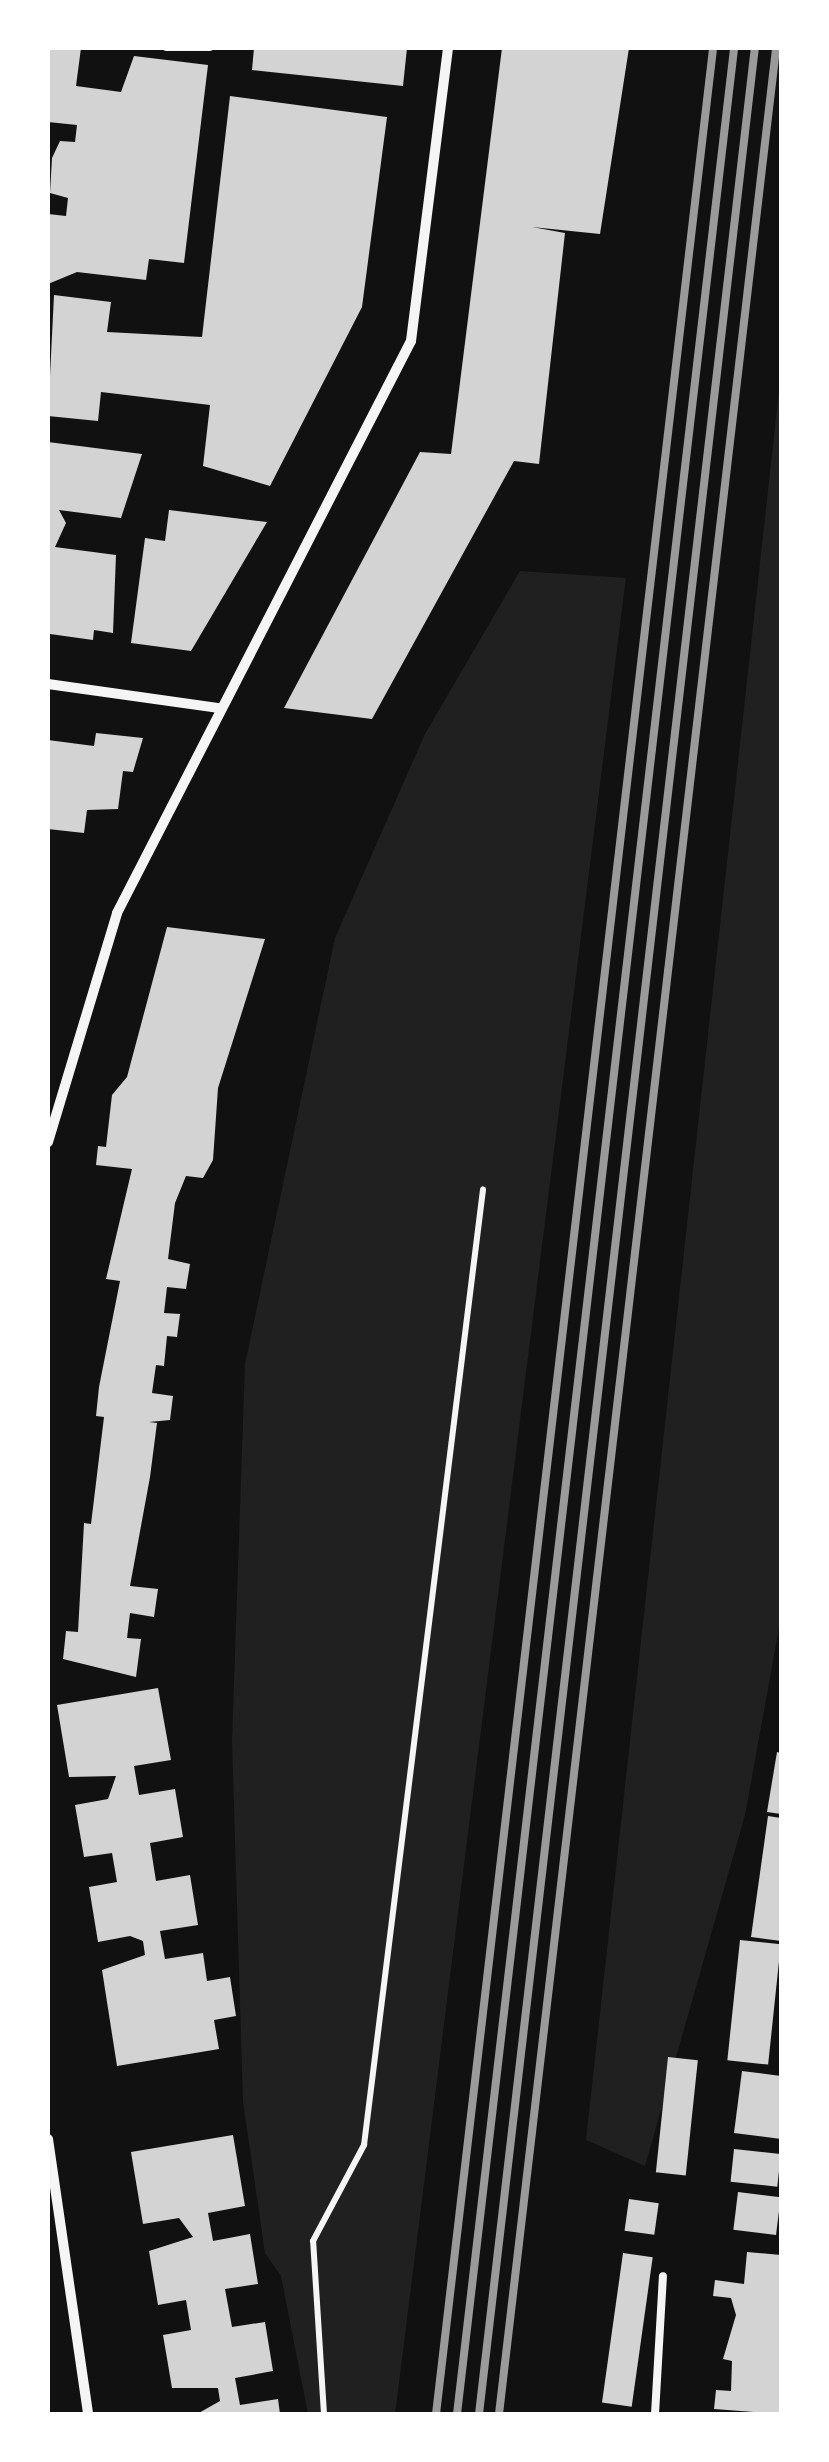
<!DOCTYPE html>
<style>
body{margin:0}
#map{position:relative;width:829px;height:2462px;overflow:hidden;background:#111;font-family:Montserrat,sans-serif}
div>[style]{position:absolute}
.green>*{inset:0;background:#202020}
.building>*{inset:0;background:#d3d3d3;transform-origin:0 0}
.path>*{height:6px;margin:-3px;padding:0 3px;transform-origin:3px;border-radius:3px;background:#f5f5f5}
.service>*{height:8px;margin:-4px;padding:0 4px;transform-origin:4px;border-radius:4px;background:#f5f5f5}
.minor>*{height:10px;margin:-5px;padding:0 5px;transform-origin:5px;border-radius:5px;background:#f5f5f5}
.rail>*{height:8px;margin:-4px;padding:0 4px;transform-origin:4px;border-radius:4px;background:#9a9a9a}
span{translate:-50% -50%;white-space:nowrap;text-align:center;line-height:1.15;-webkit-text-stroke:10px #fff;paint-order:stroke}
.frame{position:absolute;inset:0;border:50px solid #fff;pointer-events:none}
</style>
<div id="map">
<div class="green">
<div style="clip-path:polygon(781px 373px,781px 1617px,745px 1815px,645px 2166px,586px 2140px)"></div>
<div style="clip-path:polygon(520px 571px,626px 578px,395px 2414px,308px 2414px,281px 2276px,265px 2253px,243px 2102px,232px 1741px,245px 1364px,335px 938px,425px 734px)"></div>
</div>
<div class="building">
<div style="clip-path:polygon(48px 48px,81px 48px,76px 86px,121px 92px,134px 56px,208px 65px,184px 263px,149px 259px,146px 280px,77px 272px,48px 284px,48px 214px,66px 216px,68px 198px,50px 193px,52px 158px,60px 141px,75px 142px,77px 125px,48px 122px)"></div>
<div style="clip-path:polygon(254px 48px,407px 48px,403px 86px,252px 70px)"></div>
<div style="clip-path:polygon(502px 48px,629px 48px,600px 234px,532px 227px,565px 233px,539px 464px,514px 461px,372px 719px,284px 708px,420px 452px,451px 454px)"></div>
<div style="clip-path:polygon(230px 96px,387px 117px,362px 307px,270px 486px,203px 466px,210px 405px,101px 392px,98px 421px,48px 416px,54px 295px,111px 302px,107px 332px,202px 337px)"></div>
<div style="clip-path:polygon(48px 442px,142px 454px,121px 518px,59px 510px,66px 523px,55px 547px,116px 555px,113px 633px,94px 630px,93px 640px,50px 634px,48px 625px)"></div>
<div style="clip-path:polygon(169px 510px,267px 522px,191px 651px,131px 643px,145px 538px,165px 541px)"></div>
<div style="clip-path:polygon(96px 733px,143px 738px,133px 772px,123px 771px,118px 809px,87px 810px,84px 833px,48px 829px,48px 740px,94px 746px)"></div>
<div style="clip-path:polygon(167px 927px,265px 939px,218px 1088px,213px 1160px,203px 1178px,186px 1176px,175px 1203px,168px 1259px,190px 1264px,186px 1289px,167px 1287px,164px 1313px,180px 1314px,177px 1337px,167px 1336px,164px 1366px,156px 1365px,152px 1393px,173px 1396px,170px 1420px,149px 1422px,157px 1423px,150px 1477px,130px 1586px,158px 1589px,154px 1617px,130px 1613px,127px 1638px,141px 1639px,136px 1677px,63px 1659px,66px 1631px,78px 1632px,84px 1523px,91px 1524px,104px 1417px,96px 1416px,99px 1387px,120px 1281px,106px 1279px,132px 1169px,96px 1165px,98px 1146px,106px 1147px,112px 1095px,127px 1077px)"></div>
<div style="clip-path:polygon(158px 1688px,171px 1760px,134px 1766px,139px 1795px,175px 1789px,183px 1837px,150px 1843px,156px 1881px,190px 1875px,198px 1925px,160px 1931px,165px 1959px,203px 1953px,207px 1981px,230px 1977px,236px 2016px,214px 2020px,219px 2049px,117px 2066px,102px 1970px,145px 1955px,143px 1941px,130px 1936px,98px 1942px,89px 1887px,117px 1882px,112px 1853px,84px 1857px,75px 1805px,108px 1799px,116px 1776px,69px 1777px,57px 1705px)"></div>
<div style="clip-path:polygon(777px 1752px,781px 1753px,781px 1814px,767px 1812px)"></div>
<div style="clip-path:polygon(768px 1816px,781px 1818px,781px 1941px,751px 1937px)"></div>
<div style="left:740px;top:1940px;width:41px;height:121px;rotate:6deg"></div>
<div style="left:668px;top:2057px;width:30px;height:116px;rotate:6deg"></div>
<div style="clip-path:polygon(742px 2071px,781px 2076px,781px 2139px,734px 2133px)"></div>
<div style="clip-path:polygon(233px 2135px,245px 2206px,208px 2213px,213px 2241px,250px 2234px,258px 2284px,225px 2289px,232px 2327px,265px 2322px,273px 2371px,235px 2378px,240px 2405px,278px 2399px,280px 2414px,197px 2414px,220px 2401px,218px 2388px,172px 2388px,163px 2335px,191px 2330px,186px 2300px,158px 2305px,149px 2251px,193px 2237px,179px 2218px,143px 2224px,131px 2152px)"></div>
<div style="left:734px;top:2149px;width:47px;height:33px;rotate:6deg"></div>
<div style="left:738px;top:2192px;width:43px;height:38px;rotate:7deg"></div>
<div style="left:629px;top:2199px;width:30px;height:32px;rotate:8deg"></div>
<div style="clip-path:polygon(747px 2252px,781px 2255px,781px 2414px,714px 2409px,716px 2390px,731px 2391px,732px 2361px,723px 2359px,736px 2315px,731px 2298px,713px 2296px,715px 2280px,744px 2284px)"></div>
<div style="left:623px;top:2253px;width:30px;height:151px;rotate:8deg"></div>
</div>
<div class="path">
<div style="left:166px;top:48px;width:44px"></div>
<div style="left:324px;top:2414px;width:173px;rotate:-93.6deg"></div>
<div style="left:313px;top:2241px;width:109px;rotate:-62deg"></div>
<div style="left:364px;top:2145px;width:963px;rotate:-82.9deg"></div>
</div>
<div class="service">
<div style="left:655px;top:2414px;width:138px;rotate:-86.7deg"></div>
</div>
<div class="minor">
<div style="left:48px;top:684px;width:173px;rotate:8deg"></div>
<div style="left:48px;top:1142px;width:239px;rotate:-73.2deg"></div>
<div style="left:117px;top:913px;width:643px;rotate:-62.8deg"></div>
<div style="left:411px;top:341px;width:295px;rotate:-82.8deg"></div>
<div style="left:48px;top:2139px;width:278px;rotate:81.7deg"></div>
</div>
<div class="rail">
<div style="left:436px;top:2414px;width:2382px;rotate:-83.32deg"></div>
<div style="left:457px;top:2414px;width:2382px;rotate:-83.32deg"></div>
<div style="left:479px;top:2414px;width:2382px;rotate:-83.35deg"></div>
<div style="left:499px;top:2414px;width:2382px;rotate:-83.32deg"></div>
</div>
<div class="frame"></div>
</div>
